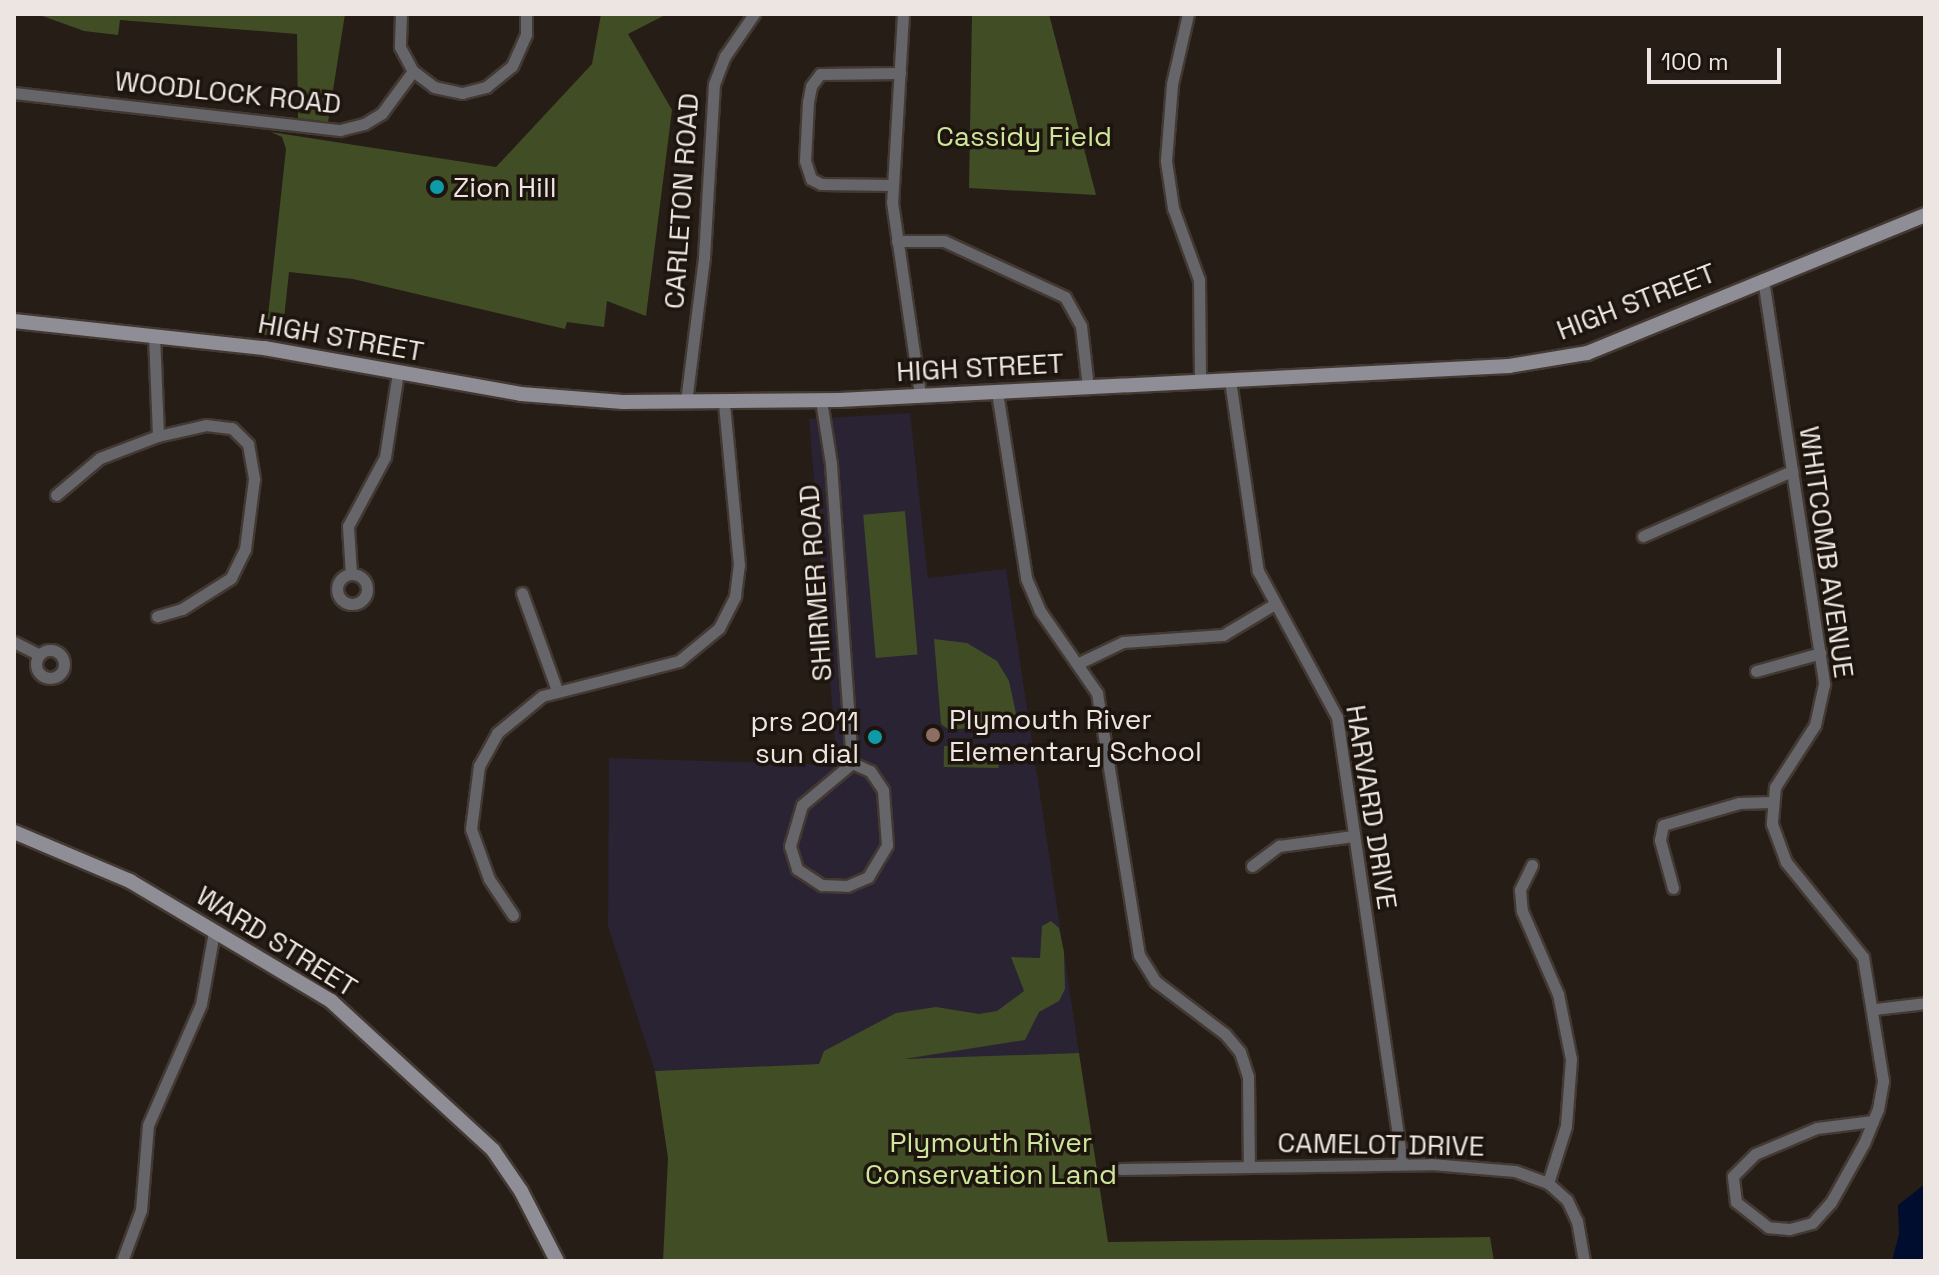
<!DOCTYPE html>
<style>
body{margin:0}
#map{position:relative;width:1939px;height:1275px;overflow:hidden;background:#271d17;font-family:"Space Grotesk",sans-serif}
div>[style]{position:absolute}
.education>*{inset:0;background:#292333}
.green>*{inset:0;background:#414d25;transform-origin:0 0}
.water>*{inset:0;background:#000d2e}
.roads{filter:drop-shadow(2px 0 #433933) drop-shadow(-2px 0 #433933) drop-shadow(0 2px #433933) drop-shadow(0 -2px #433933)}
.street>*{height:11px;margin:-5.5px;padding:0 5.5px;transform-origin:5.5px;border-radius:5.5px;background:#66656a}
.street>.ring{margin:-5.5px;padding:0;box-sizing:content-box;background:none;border:11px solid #66656a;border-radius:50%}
.secondary>*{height:14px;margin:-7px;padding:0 7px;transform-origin:7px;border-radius:7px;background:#8f8d95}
.dots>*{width:22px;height:22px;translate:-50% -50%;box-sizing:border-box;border:4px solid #1d140e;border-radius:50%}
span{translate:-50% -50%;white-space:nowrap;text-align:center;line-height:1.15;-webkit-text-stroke:7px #1d140e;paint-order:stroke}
.street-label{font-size:28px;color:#ece5e1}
.park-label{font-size:28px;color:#cde69b}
.poi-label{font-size:28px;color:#ece5e1}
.left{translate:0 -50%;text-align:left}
.right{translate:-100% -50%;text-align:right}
.frame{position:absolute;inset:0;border:16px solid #ece5e1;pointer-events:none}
.scale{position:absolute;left:1647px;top:48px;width:134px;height:36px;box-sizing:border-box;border:4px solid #ece5e1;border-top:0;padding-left:10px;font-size:24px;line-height:28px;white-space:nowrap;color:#ece5e1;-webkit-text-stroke:6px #1d140e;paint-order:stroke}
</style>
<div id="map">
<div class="education">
<div style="clip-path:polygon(910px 413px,928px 578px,1006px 569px,1079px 1053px,655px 1071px,608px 926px,609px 758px,837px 765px,809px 419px)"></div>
</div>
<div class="green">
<div style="clip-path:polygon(37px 14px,345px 14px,328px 122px,298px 118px,297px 34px,120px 20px,118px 35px,84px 31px)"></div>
<div style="clip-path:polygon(601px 14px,667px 14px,628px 34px,672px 110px,646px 316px,607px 301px,604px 327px,567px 322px,565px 329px,353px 279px,289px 272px,283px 328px,291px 338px,256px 334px,267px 325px,286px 149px,282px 137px,271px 132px,496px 167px,592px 64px)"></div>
<div style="clip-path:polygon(972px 14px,1049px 14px,1096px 195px,969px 188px)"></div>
<div style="left:905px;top:511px;width:144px;height:42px;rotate:85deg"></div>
<div style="clip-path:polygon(934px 639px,967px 643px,997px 661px,1009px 681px,1018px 723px,949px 730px,941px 724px)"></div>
<div style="left:944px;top:746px;width:55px;height:21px;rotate:1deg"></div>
<div style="clip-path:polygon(1051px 921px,1059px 928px,1064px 952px,1065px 989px,1059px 1001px,1039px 1012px,1025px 1040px,904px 1059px,1079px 1053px,1108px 1242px,1490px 1237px,1494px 1261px,663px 1261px,668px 1158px,655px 1071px,819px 1064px,824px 1051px,896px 1013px,936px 1007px,979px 1014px,997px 1011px,1024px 991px,1011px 957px,1040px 958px,1042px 926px)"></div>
</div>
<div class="water">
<div style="clip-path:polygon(1925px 1184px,1925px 1261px,1892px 1261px,1899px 1234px,1898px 1205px)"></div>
</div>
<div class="roads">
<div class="street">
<div style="left:401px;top:14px;width:33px;rotate:92deg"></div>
<div style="left:400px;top:47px;width:27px;rotate:62deg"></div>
<div style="left:413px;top:71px;width:26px;rotate:37deg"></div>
<div style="left:434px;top:87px;width:29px;rotate:12deg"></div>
<div style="left:462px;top:93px;width:25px;rotate:-14deg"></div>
<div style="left:486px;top:87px;width:33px;rotate:-39deg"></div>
<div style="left:512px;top:66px;width:35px;rotate:-66deg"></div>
<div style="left:526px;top:34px;width:20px;rotate:-90deg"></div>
<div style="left:903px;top:14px;width:188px;rotate:93.3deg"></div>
<div style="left:892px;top:202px;width:195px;rotate:81.7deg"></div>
<div style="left:1188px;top:14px;width:72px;rotate:102.9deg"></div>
<div style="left:1172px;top:84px;width:77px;rotate:94.5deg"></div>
<div style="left:1166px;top:161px;width:48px;rotate:81.5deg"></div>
<div style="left:1173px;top:208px;width:77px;rotate:70.1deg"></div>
<div style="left:1199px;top:280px;width:101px;rotate:89.4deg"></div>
<div style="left:14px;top:93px;width:328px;rotate:6.5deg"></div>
<div style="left:340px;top:130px;width:25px;rotate:-14deg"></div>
<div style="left:364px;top:124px;width:21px;rotate:-31deg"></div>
<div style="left:382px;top:113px;width:52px;rotate:-53.6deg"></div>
<div style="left:892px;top:185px;width:71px;rotate:-179.2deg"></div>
<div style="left:821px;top:184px;width:11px;rotate:-153deg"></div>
<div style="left:811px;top:179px;width:19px;rotate:-108deg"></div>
<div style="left:805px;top:161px;width:59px;rotate:-87.1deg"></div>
<div style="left:808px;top:102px;width:16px;rotate:-79deg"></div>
<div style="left:811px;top:86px;width:15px;rotate:-53deg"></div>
<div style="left:820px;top:74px;width:80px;rotate:-0.7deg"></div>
<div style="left:897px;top:241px;width:47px"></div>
<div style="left:944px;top:241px;width:133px;rotate:24.8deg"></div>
<div style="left:1065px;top:297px;width:33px;rotate:61deg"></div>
<div style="left:1081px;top:326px;width:61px;rotate:83.5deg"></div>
<div style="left:1763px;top:279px;width:410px;rotate:81.4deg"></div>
<div style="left:1824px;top:684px;width:42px;rotate:102.4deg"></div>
<div style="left:1815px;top:725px;width:74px;rotate:122.8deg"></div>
<div style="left:1775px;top:787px;width:37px;rotate:95deg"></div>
<div style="left:1772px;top:824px;width:40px;rotate:69.8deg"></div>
<div style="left:1786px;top:862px;width:122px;rotate:51deg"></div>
<div style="left:1863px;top:957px;width:126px;rotate:80.8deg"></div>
<div style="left:1883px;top:1081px;width:28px;rotate:100deg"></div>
<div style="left:1878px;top:1109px;width:13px;rotate:113deg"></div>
<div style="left:1873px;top:1121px;width:24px;rotate:112deg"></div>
<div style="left:1864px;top:1143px;width:68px;rotate:119.2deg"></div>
<div style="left:1831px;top:1202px;width:28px;rotate:132deg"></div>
<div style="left:1812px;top:1223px;width:24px;rotate:165deg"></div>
<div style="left:1789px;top:1229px;width:21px;rotate:-175deg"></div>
<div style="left:1768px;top:1227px;width:41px;rotate:-142deg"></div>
<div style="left:1736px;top:1202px;width:26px;rotate:-97deg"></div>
<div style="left:1733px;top:1176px;width:31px;rotate:-45deg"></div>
<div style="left:1755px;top:1154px;width:67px;rotate:-22.8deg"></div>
<div style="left:1817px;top:1128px;width:56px;rotate:-7.1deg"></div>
<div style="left:154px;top:335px;width:101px;rotate:87.7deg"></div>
<div style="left:158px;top:436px;width:49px;rotate:-12.9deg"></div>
<div style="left:206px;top:425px;width:26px;rotate:7deg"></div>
<div style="left:232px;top:428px;width:23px;rotate:45deg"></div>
<div style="left:248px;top:444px;width:36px;rotate:80deg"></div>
<div style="left:254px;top:479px;width:71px;rotate:97.3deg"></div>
<div style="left:245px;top:549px;width:32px;rotate:116deg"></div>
<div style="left:231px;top:578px;width:58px;rotate:147.7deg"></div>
<div style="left:182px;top:609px;width:26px;rotate:164deg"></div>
<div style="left:1230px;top:380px;width:193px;rotate:81.7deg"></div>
<div style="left:1258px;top:571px;width:166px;rotate:61.6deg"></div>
<div style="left:1337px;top:717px;width:451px;rotate:81.7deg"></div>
<div style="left:997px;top:392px;width:188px;rotate:81.1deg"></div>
<div style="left:1026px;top:578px;width:36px;rotate:67deg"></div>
<div style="left:1040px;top:611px;width:100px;rotate:55.2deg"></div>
<div style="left:1097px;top:693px;width:265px;rotate:80.9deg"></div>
<div style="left:1139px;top:955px;width:31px;rotate:58deg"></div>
<div style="left:1155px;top:981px;width:88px;rotate:37.1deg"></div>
<div style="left:1225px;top:1034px;width:23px;rotate:50deg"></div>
<div style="left:1240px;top:1052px;width:26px;rotate:72deg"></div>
<div style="left:1248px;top:1077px;width:89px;rotate:89.4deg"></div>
<div style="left:821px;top:400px;width:65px;rotate:81.1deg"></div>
<div style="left:831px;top:464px;width:300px;rotate:86deg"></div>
<div style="left:852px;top:763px;width:65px;rotate:140deg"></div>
<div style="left:802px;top:805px;width:43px;rotate:106.3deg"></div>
<div style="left:790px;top:846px;width:24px;rotate:73deg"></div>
<div style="left:797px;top:869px;width:30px;rotate:33deg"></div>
<div style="left:822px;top:885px;width:25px;rotate:2deg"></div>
<div style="left:847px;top:886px;width:23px;rotate:-23deg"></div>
<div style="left:868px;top:877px;width:37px;rotate:-59deg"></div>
<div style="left:887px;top:845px;width:55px;rotate:-94.2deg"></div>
<div style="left:883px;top:790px;width:23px;rotate:-124deg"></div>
<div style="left:870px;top:771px;width:20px;rotate:-156deg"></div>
<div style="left:686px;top:402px;width:146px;rotate:-82.9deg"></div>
<div style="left:704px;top:257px;width:173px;rotate:-86.7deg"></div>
<div style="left:714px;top:84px;width:30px;rotate:-69deg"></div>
<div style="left:725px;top:56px;width:51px;rotate:-55.4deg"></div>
<div style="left:56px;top:495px;width:57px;rotate:-40.1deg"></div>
<div style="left:100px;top:458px;width:62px;rotate:-20.8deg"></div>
<div style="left:1643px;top:536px;width:163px;rotate:-23.6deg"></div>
<div class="ring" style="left:337px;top:574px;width:19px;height:19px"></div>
<div style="left:351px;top:574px;width:48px;rotate:-93.6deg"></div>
<div style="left:348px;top:526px;width:78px;rotate:-61.8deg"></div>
<div style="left:385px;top:457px;width:86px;rotate:-81.3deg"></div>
<div style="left:522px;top:593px;width:103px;rotate:70.2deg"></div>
<div style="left:14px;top:642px;width:28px;rotate:27deg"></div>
<div class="ring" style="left:36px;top:650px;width:17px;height:17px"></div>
<div style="left:1079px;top:663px;width:49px;rotate:-25.5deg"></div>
<div style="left:1123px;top:642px;width:100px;rotate:-4deg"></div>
<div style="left:1223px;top:635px;width:58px;rotate:-31deg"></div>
<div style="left:1756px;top:671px;width:67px;rotate:-15.5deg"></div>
<div style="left:1532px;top:865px;width:28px;rotate:116deg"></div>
<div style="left:1520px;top:890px;width:21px;rotate:85deg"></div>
<div style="left:1522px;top:911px;width:90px;rotate:66.6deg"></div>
<div style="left:1558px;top:994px;width:66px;rotate:78.7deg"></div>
<div style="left:1571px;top:1059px;width:67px;rotate:94.3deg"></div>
<div style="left:1566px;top:1126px;width:60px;rotate:107.5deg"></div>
<div style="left:1252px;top:866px;width:34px;rotate:-37deg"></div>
<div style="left:1279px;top:846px;width:75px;rotate:-7.7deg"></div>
<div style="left:1673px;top:888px;width:50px;rotate:-105.2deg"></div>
<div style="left:1660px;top:840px;width:15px;rotate:-79deg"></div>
<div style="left:1663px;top:825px;width:79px;rotate:-16.1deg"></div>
<div style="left:1739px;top:803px;width:32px;rotate:-2deg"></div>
<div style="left:513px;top:915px;width:43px;rotate:-123.7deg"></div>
<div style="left:489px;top:879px;width:53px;rotate:-109.8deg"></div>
<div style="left:471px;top:829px;width:64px;rotate:-82.8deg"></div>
<div style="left:479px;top:766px;width:38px;rotate:-61deg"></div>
<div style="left:497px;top:733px;width:58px;rotate:-39.4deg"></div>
<div style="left:542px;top:696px;width:141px;rotate:-14.3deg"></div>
<div style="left:679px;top:661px;width:52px;rotate:-39.5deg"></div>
<div style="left:719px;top:628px;width:36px;rotate:-63deg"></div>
<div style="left:735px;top:596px;width:31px;rotate:-83deg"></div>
<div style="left:739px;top:565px;width:164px;rotate:-95.3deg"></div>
<div style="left:1875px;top:1009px;width:50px;rotate:-6.8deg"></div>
<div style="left:1121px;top:1169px;width:310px;rotate:-0.9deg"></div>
<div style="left:1431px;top:1164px;width:84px;rotate:4.8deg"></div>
<div style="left:1515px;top:1171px;width:35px;rotate:20deg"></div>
<div style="left:1548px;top:1183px;width:25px;rotate:42deg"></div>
<div style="left:1567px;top:1200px;width:23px;rotate:65deg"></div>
<div style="left:1577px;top:1221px;width:41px;rotate:80.1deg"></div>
<div style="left:122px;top:1261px;width:54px;rotate:-69.6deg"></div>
<div style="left:141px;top:1210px;width:85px;rotate:-85.3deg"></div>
<div style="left:148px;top:1125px;width:132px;rotate:-66.3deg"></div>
<div style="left:201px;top:1004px;width:73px;rotate:-79.8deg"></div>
</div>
<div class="secondary">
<div style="left:14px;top:321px;width:251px;rotate:6.2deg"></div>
<div style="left:264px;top:348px;width:261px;rotate:10.1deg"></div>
<div style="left:521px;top:394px;width:102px;rotate:4.5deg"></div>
<div style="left:623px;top:402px;width:216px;rotate:-0.5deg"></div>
<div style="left:839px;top:400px;width:671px;rotate:-2.91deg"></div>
<div style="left:1509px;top:366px;width:79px;rotate:-9.5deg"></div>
<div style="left:1587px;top:353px;width:365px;rotate:-22.2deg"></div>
<div style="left:14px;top:832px;width:126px;rotate:22.9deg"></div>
<div style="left:130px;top:881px;width:234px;rotate:30.8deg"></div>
<div style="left:331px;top:1001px;width:220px;rotate:42.6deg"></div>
<div style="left:493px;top:1150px;width:50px;rotate:55.7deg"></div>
<div style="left:521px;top:1191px;width:79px;rotate:62.8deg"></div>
</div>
</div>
<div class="dots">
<div style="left:437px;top:187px;background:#0f9aa8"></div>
<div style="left:933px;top:735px;background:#8d6e63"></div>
<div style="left:875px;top:737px;background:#0f9aa8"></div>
</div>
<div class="street-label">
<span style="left:228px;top:92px;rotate:6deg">WOODLOCK ROAD</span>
<span style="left:681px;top:201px;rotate:-86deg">CARLETON ROAD</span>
<span style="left:1636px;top:301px;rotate:-21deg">HIGH STREET</span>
<span style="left:341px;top:337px;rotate:10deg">HIGH STREET</span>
<span style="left:980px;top:367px;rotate:-3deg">HIGH STREET</span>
<span style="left:1827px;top:552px;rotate:82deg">WHITCOMB AVENUE</span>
<span style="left:815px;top:583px;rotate:-94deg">SHIRMER ROAD</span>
<span style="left:1372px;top:807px;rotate:81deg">HARVARD DRIVE</span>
<span style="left:277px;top:941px;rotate:32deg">WARD STREET</span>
<span style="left:1381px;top:1144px;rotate:1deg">CAMELOT DRIVE</span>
</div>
<div class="park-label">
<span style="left:1024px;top:136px">Cassidy Field</span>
<span style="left:991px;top:1158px">Plymouth River<br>Conservation Land</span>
</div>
<div class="poi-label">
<span class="left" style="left:453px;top:187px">Zion Hill</span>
<span class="left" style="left:949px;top:735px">Plymouth River<br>Elementary School</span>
<span class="right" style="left:859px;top:737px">prs 2011<br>sun dial</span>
</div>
<div class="frame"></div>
<div class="scale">100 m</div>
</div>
